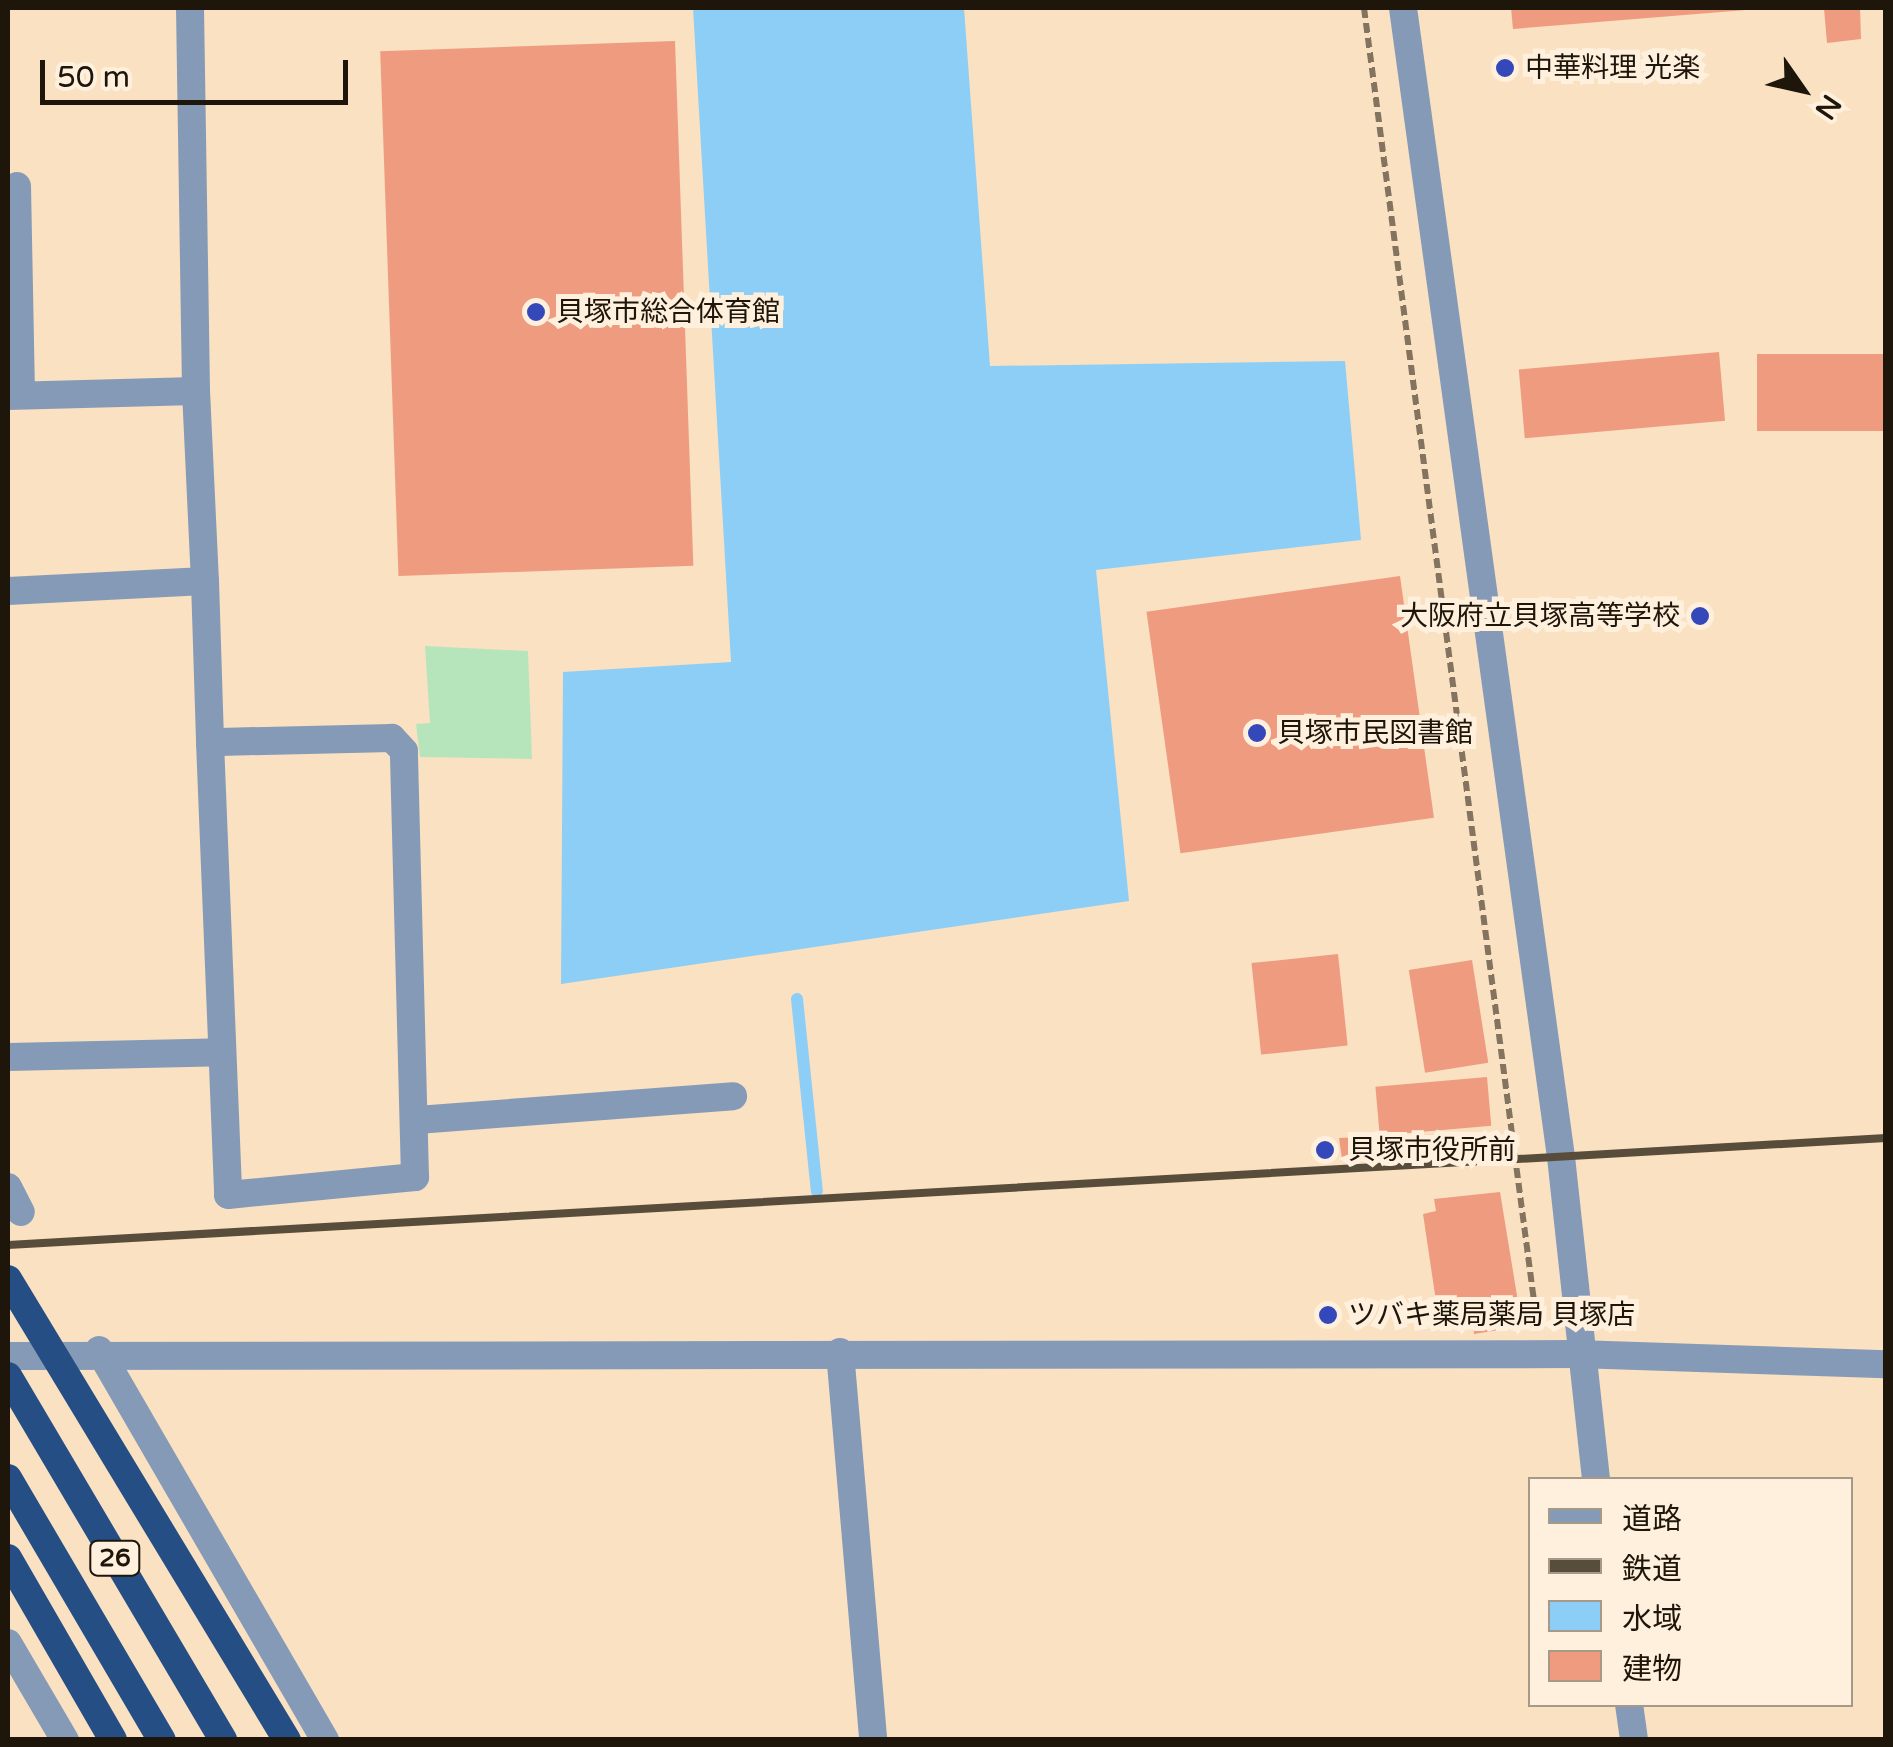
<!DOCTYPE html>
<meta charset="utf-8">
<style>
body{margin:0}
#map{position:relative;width:1893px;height:1747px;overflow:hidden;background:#f9e1c2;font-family:"Varela Round","Noto Sans JP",sans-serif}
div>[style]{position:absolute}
.green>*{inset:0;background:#b6e5bc}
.water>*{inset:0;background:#8dcef6}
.stream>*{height:12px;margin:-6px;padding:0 6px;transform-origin:6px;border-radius:6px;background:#8dcef6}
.building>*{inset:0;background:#ef9b7f;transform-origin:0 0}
.path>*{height:6px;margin-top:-3px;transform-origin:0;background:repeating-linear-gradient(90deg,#84745f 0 10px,transparent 0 15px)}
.minor>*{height:28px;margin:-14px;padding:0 14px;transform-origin:14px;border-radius:14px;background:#859ab7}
.tertiary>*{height:28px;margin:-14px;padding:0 14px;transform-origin:14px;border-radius:14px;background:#859ab7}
.trunk>*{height:28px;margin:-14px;padding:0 14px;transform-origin:14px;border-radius:14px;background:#254e84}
.rail>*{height:8px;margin:-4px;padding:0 4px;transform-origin:4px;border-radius:4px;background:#584c3b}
.trunk-bridge>*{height:28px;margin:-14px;padding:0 14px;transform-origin:14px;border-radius:14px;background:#254e84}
.dots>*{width:28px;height:28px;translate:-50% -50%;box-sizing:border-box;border:5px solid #fff0de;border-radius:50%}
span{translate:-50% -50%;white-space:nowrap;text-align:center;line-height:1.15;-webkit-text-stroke:10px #fff0de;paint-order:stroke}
.shield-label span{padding:2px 8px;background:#fff0de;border:2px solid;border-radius:8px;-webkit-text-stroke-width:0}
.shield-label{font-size:25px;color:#1e160a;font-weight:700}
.poi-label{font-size:28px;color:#1e160a}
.left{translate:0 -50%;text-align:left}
.right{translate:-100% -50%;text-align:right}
.frame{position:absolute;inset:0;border:10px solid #1e160a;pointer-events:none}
.legend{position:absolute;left:1528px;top:1477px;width:325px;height:230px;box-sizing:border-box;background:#fff0de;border:2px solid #a59989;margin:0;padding:12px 18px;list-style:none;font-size:30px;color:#1e160a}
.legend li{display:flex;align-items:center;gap:20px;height:50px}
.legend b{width:50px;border:2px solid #a59989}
.north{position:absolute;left:1753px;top:40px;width:100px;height:100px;-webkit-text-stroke:8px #fff0de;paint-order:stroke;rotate:124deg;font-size:28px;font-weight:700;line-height:40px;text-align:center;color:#1e160a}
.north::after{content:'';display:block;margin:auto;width:35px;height:45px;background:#1e160a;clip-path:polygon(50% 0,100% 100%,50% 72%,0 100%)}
.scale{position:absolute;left:40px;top:60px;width:308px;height:45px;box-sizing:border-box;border:5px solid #1e160a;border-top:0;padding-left:12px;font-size:30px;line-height:35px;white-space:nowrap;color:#1e160a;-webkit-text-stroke:8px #fff0de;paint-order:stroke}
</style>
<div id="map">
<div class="green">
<div style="clip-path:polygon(425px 646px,528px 651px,532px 759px,420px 757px,416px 724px,430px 723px)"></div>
</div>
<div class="water">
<div style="clip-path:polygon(693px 8px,964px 8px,990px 366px,1345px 361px,1361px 540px,1096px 570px,1129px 901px,561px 984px,563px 672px,731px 662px)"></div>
</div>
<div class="stream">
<div style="left:797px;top:999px;width:193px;rotate:84.1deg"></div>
</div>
<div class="building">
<div style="clip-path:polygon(1511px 8px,1746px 8px,1746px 10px,1513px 29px)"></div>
<div style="clip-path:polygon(1824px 8px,1860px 8px,1861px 39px,1827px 43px)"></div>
<div style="left:675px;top:41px;width:525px;height:295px;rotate:88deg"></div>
<div style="left:1719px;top:352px;width:69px;height:201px;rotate:85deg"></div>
<div style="left:1886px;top:354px;width:77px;height:129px;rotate:90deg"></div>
<div style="left:1400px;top:576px;width:244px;height:256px;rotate:82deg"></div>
<div style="left:1338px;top:954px;width:92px;height:87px;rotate:84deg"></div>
<div style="left:1472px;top:960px;width:104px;height:64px;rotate:81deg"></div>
<div style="left:1487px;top:1077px;width:49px;height:112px;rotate:85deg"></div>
<div style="clip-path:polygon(1465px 1133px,1468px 1151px,1342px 1159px,1339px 1138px)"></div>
<div style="clip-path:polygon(1500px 1192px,1520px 1314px,1511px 1328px,1474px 1334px,1473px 1320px,1440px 1328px,1423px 1214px,1436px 1211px,1434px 1199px)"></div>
</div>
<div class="path">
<div style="left:1364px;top:8px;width:1326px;rotate:82.51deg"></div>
<div style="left:1481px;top:1140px;width:30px;rotate:9deg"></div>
</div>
<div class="minor">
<div style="left:190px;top:8px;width:383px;rotate:89.1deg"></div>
<div style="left:196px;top:391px;width:190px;rotate:87.3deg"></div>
<div style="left:205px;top:581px;width:161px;rotate:88.2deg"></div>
<div style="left:210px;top:742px;width:453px;rotate:87.7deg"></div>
<div style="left:228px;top:1195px;width:188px;rotate:-5.5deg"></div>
<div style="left:415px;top:1177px;width:426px;rotate:-91.5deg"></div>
<div style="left:404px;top:751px;width:18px;rotate:-133deg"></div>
<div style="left:392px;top:738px;width:182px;rotate:178.7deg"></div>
<div style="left:17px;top:186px;width:209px;rotate:88.9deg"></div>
<div style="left:8px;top:396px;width:188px;rotate:-1.5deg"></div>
<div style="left:8px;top:591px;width:197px;rotate:-2.9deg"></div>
<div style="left:8px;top:1057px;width:214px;rotate:-1.3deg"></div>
<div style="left:417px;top:1120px;width:317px;rotate:-4.3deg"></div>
<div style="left:8px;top:1187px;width:28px;rotate:63deg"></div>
<div style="left:99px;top:1350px;width:451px;rotate:59.9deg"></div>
<div style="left:840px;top:1352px;width:389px;rotate:85.1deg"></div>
<div style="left:1577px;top:1354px;width:309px;rotate:1.9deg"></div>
<div style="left:8px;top:1643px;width:113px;rotate:59.6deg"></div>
</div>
<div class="tertiary">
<div style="left:1403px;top:8px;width:1160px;rotate:82.17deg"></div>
<div style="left:1561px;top:1157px;width:325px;rotate:83.8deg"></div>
<div style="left:8px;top:1356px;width:1569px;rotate:-0.07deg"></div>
<div style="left:1629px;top:1704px;width:36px;rotate:82deg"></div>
</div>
<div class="trunk">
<div style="left:8px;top:1376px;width:423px;rotate:59.4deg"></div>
<div style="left:8px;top:1478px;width:304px;rotate:59.6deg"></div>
<div style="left:8px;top:1558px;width:210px;rotate:60deg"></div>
</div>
<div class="rail">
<div style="left:8px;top:1245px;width:1881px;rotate:-3.26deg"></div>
</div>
<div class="trunk-bridge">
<div style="left:8px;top:1279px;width:539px;rotate:58.82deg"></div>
</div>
<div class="dots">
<div style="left:1505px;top:68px;background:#3448ba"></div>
<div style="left:536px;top:312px;background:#3448ba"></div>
<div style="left:1700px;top:616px;background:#3448ba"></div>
<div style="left:1257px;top:733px;background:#3448ba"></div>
<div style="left:1325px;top:1150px;background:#3448ba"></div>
<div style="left:1328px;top:1315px;background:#3448ba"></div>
</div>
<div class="shield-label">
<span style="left:115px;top:1558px">26</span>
</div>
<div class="poi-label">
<span class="left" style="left:1525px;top:68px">中華料理 光楽</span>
<span class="left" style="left:556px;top:312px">貝塚市総合体育館</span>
<span class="right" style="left:1680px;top:616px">大阪府立貝塚高等学校</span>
<span class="left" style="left:1277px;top:733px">貝塚市民図書館</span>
<span class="left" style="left:1348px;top:1150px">貝塚市役所前</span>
<span class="left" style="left:1348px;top:1315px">ツバキ薬局薬局 貝塚店</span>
</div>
<div class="frame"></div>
<ul class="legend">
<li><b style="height:12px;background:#859ab7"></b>道路</li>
<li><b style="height:12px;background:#584c3b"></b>鉄道</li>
<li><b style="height:28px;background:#8dcef6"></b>水域</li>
<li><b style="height:28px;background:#ef9b7f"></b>建物</li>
</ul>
<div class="north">N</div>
<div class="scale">50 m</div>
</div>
